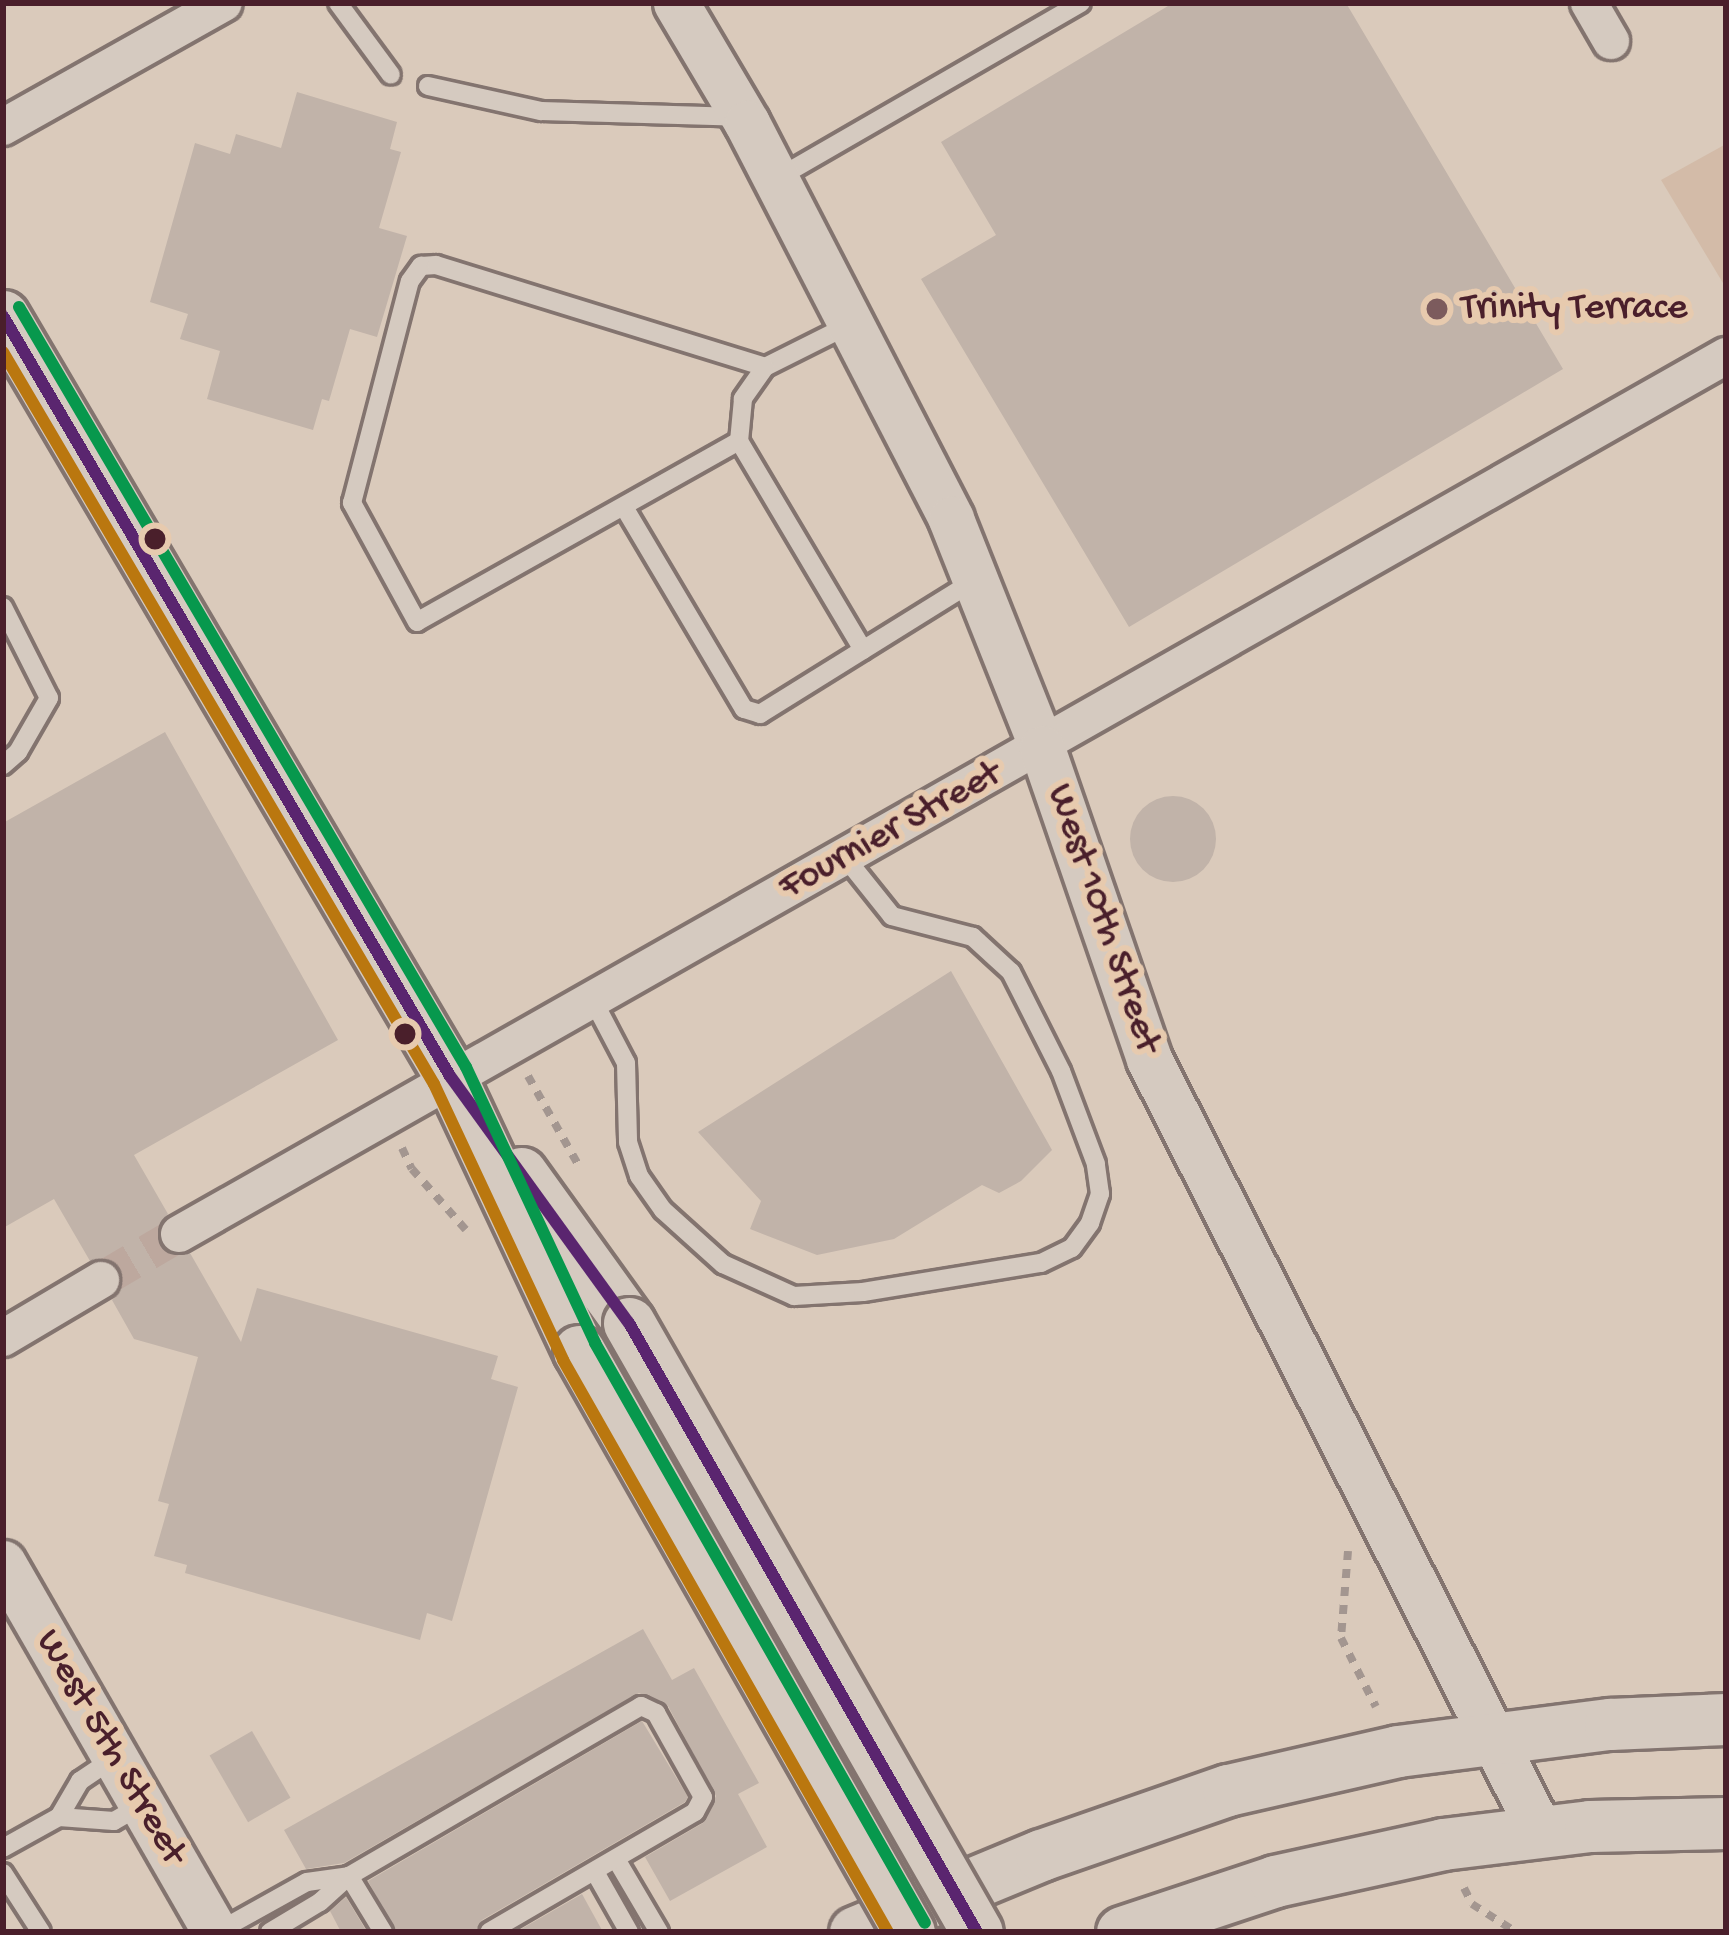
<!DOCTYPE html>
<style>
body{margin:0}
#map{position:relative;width:1729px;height:1935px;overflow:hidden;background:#dacabb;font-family:"Gochi Hand",sans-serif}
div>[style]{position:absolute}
.green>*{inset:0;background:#d3bba8}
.building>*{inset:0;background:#c1b3a9;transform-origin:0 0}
.round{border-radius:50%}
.minor-tunnel>*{height:36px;margin-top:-18px;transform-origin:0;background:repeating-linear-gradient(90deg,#bda89e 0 36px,transparent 0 54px)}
.path>*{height:8px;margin-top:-4px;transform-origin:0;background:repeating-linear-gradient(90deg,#a39690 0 9px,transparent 0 18px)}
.roads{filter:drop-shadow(3px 0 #83746f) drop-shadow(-3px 0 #83746f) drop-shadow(0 3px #83746f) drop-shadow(0 -3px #83746f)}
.service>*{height:18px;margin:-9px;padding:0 9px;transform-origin:9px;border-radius:9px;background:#d5cac0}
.minor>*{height:36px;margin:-18px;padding:0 18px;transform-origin:18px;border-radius:18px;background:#d5cac0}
.tertiary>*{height:45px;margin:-22.5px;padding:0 22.5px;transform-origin:22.5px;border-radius:22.5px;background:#d5cac0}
.secondary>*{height:51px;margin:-25.5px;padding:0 25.5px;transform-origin:25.5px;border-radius:25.5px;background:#d5cac0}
.bridges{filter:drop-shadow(3px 0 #83746f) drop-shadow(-3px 0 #83746f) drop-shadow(0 3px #83746f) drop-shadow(0 -3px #83746f)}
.secondary-bridge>*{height:51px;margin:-25.5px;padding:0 25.5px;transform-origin:25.5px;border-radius:25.5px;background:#d5cac0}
.bus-1>*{height:12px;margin:-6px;padding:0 6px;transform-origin:6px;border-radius:6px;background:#5a256f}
.bus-2>*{height:12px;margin:-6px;padding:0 6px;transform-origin:6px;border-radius:6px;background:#ba770f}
.bus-3>*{height:12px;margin:-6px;padding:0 6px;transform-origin:6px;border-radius:6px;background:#07984d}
.dots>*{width:33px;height:33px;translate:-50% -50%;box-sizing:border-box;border:6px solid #e7caae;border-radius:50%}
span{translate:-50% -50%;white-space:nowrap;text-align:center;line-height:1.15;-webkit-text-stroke:12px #e7caae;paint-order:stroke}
.poi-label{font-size:39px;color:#4a1f2b}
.left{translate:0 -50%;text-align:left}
.street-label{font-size:39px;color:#4a1f2b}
.frame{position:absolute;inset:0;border:6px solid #4a1f2b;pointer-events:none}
</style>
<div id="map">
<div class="green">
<div style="clip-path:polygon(1726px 144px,1726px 288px,1661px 180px)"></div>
</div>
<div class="building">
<div style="clip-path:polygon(1173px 3px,1346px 3px,1563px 369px,1129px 627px,921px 279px,996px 235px,941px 142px)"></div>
<div style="clip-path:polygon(297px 92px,397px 122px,390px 149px,401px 152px,379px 228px,407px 236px,377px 337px,350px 329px,329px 401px,322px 399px,313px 430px,207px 399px,220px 351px,180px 339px,188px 314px,150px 302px,195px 143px,230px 154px,236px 134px,281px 148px)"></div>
<div style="clip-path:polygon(165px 732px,338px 1040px,134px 1155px,168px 1214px,159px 1224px,159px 1244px,169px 1254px,190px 1253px,241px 1342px,257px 1288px,498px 1356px,491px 1379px,518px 1387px,452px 1621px,427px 1613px,420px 1640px,185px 1573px,187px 1565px,154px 1556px,169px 1504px,158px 1501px,198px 1357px,134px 1339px,112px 1300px,121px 1290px,121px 1270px,111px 1260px,90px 1261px,54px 1199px,3px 1228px,3px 823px)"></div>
<div class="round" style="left:1130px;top:796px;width:86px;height:86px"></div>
<div style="clip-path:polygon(951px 971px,1052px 1150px,1021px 1181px,999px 1193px,982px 1185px,894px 1239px,817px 1255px,750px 1229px,761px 1201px,698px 1132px)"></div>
<div style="clip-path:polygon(643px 1629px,672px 1680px,694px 1668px,759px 1783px,738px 1794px,767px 1847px,670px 1901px,645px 1857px,703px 1823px,716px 1796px,668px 1706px,639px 1693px,344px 1863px,306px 1869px,284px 1830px)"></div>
<div style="clip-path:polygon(642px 1721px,688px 1797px,685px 1802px,482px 1920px,476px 1932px,396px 1932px,368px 1881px)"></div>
<div style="left:252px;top:1731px;width:77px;height:49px;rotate:60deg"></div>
<div style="clip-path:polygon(582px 1894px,603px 1932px,516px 1932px)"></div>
<div style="clip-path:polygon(346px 1897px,367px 1932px,341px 1932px,330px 1911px)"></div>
</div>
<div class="minor-tunnel">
<div style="left:101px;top:1280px;width:91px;rotate:-30.5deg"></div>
</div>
<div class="path">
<div style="left:528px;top:1076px;width:106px;rotate:60.5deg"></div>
<div style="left:402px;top:1148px;width:23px;rotate:65deg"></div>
<div style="left:412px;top:1169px;width:81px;rotate:48.5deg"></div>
<div style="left:1348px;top:1551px;width:87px;rotate:94.6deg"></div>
<div style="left:1341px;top:1638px;width:77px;rotate:63.1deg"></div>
<div style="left:1464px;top:1888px;width:18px;rotate:63deg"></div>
<div style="left:1472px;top:1904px;width:52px;rotate:32.5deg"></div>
</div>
<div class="roads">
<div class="service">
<div style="left:338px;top:3px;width:89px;rotate:53.6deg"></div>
<div style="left:428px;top:86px;width:116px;rotate:12.5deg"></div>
<div style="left:541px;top:111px;width:198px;rotate:1.7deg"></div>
<div style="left:776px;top:179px;width:352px;rotate:-30deg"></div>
<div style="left:851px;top:324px;width:96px;rotate:153.4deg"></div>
<div style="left:765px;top:367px;width:39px;rotate:125deg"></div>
<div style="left:743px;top:399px;width:42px;rotate:95.4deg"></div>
<div style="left:739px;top:441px;width:243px;rotate:59.3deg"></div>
<div style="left:739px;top:441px;width:369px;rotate:150.7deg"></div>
<div style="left:417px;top:622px;width:136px;rotate:-118.6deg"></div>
<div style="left:352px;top:503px;width:229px;rotate:-75.4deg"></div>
<div style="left:410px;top:281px;width:19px;rotate:-54deg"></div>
<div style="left:421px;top:266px;width:15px;rotate:-4deg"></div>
<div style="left:436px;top:265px;width:344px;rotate:17.2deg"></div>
<div style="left:624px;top:507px;width:235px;rotate:59.3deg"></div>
<div style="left:744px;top:709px;width:17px;rotate:17deg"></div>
<div style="left:760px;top:714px;width:253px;rotate:-31.9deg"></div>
<div style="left:3px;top:607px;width:102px;rotate:63.2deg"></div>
<div style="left:49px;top:698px;width:62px;rotate:119.9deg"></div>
<div style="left:18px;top:752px;width:20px;rotate:139deg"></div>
<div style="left:594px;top:1002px;width:69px;rotate:62.3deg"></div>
<div style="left:626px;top:1063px;width:79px;rotate:88.5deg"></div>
<div style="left:628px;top:1142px;width:36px;rotate:72deg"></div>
<div style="left:639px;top:1176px;width:42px;rotate:54.8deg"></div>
<div style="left:663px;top:1210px;width:81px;rotate:42deg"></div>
<div style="left:723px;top:1264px;width:78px;rotate:24.3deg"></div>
<div style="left:794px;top:1296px;width:69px;rotate:-3.3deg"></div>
<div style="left:863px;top:1292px;width:180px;rotate:-9.3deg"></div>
<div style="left:1041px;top:1263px;width:34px;rotate:-26deg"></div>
<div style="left:1072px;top:1248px;width:31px;rotate:-54deg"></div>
<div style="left:1090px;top:1223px;width:31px;rotate:-71deg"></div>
<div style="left:1100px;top:1194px;width:30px;rotate:-98deg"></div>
<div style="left:1096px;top:1164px;width:99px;rotate:-110.6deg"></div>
<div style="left:1061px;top:1071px;width:111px;rotate:-116.8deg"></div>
<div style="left:1011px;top:972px;width:52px;rotate:-137.4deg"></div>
<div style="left:973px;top:937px;width:84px;rotate:-165.5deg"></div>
<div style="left:892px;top:916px;width:77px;rotate:-128.7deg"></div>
<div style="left:59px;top:1817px;width:55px;rotate:4.2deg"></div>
<div style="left:114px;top:1821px;width:30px;rotate:-30deg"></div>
<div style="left:3px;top:1848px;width:64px;rotate:-29deg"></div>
<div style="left:59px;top:1817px;width:42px;rotate:-59.7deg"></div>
<div style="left:80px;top:1781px;width:40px;rotate:-34deg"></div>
<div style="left:616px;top:1859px;width:85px;rotate:59.5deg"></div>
<div style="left:595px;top:1872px;width:69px;rotate:60.5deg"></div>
<div style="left:3px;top:1873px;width:70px;rotate:57.2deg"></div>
<div style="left:349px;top:1876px;width:66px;rotate:58.7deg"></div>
<div style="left:217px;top:1932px;width:103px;rotate:-29.1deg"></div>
<div style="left:307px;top:1882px;width:42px;rotate:-8.1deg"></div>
<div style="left:270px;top:1932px;width:58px;rotate:-31deg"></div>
<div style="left:320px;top:1902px;width:39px;rotate:-42deg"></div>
<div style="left:349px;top:1876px;width:338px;rotate:-30.2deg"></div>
<div style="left:641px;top:1706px;width:17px;rotate:25deg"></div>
<div style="left:656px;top:1713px;width:96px;rotate:60.8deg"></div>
<div style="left:703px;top:1797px;width:17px;rotate:118deg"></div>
<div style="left:695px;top:1812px;width:238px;rotate:149.8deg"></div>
</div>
<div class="minor">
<div style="left:1589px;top:3px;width:44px;rotate:59.9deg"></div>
<div style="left:3px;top:127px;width:253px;rotate:-29.3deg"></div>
<div style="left:179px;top:1234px;width:1779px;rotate:-29.58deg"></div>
<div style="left:3px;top:1338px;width:114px;rotate:-30.6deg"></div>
</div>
<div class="tertiary">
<div style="left:676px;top:3px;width:139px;rotate:59.4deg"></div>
<div style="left:747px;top:123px;width:445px;rotate:62.7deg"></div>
<div style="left:951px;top:519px;width:246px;rotate:68.3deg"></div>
<div style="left:1042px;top:748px;width:329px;rotate:71deg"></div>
<div style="left:1149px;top:1059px;width:865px;rotate:63.14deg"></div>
<div style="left:3px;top:1563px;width:426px;rotate:60.1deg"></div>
</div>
<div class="secondary">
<div style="left:3px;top:316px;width:882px;rotate:59.54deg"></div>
<div style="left:450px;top:1076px;width:304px;rotate:64.9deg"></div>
<div style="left:521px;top:1173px;width:185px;rotate:54.2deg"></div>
<div style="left:855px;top:1932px;width:201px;rotate:-22.5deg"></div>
<div style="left:1041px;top:1855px;width:198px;rotate:-19.2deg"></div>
<div style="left:1228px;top:1790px;width:174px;rotate:-12.9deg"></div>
<div style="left:1398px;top:1751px;width:214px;rotate:-7.3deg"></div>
<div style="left:1610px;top:1724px;width:116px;rotate:-2.5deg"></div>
<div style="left:1122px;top:1932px;width:161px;rotate:-18.4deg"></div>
<div style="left:1275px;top:1881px;width:172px;rotate:-12.4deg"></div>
<div style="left:1443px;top:1844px;width:148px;rotate:-7deg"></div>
<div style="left:1590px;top:1826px;width:136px;rotate:-1.3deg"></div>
</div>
</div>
<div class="bridges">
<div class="secondary-bridge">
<div style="left:629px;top:1323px;width:701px;rotate:60.26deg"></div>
<div style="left:579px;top:1351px;width:668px;rotate:60.4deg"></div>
</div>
</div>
<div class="bus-1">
<div style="left:3px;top:316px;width:882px;rotate:59.54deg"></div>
<div style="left:450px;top:1076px;width:305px;rotate:54.1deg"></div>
<div style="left:629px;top:1323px;width:701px;rotate:60.26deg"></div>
</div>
<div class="bus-2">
<div style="left:3px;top:352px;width:849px;rotate:59.51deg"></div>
<div style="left:434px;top:1084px;width:305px;rotate:64.9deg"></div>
<div style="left:563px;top:1360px;width:658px;rotate:60.4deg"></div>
</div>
<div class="bus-3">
<div style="left:19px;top:307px;width:882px;rotate:59.54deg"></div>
<div style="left:466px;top:1067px;width:305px;rotate:64.9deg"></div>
<div style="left:595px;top:1343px;width:667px;rotate:60.36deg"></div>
</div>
<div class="dots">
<div style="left:1437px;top:309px;background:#7c5b5d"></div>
<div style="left:155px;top:539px;background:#4a1f2b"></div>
<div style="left:405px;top:1034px;background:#4a1f2b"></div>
</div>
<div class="poi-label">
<span class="left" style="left:1461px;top:309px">Trinity Terrace</span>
</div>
<div class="street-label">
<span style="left:891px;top:832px;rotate:-29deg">Fournier Street</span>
<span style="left:1102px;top:919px;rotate:71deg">West 10th Street</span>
<span style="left:109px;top:1748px;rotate:60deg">West 5th Street</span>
</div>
<div class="frame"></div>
</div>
